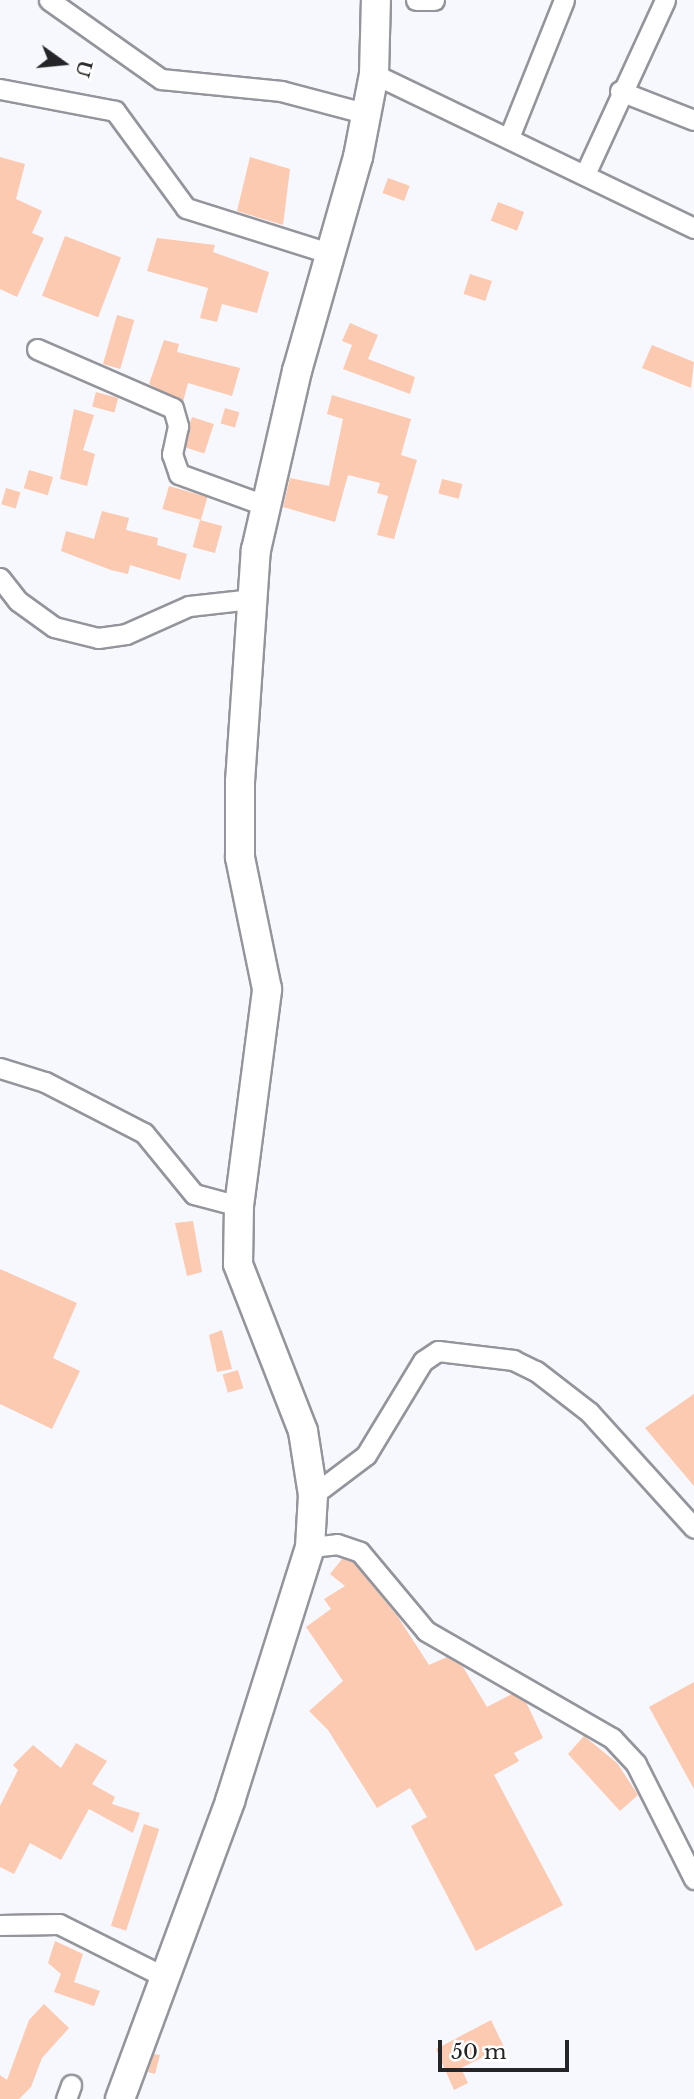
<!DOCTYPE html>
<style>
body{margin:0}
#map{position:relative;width:694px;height:2099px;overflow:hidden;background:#f7f8fe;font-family:"Libre Baskerville",serif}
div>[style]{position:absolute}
.building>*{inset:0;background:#fcc9b1;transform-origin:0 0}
.roads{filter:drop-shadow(2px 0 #94959c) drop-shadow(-2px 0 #94959c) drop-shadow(0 2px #94959c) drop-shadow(0 -2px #94959c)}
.street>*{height:19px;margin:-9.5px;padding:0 9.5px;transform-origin:9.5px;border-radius:9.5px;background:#fff}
.secondary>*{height:28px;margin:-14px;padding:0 14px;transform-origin:14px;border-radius:14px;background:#fff}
span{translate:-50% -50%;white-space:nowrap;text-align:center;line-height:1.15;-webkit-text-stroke:5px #fff;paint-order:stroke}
.north{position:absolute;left:28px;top:28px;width:70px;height:70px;-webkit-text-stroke:5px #fff;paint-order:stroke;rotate:105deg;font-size:19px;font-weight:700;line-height:28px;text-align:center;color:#252528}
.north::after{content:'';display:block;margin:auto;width:24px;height:32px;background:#252528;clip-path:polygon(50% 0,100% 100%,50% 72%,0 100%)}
.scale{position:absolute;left:438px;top:2040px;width:131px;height:32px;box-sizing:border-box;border:4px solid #252528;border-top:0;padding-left:9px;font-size:21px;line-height:24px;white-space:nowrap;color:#252528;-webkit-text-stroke:5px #fff;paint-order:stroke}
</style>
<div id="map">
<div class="building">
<div style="clip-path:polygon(0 157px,25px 164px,16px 199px,42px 211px,32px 233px,44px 238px,17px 297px,0 289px)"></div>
<div style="clip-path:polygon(250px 157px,290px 169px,283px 225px,237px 211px)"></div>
<div style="left:388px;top:178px;width:23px;height:16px;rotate:20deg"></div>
<div style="left:498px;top:202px;width:28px;height:20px;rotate:21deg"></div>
<div style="left:65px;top:236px;width:60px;height:64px;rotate:21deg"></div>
<div style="clip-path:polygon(157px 238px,215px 245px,213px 252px,269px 272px,257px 313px,222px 304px,217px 322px,200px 318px,208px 288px,147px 271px)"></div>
<div style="left:470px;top:274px;width:23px;height:21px;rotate:18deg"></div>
<div style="left:117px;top:315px;width:18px;height:51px;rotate:16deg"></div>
<div style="clip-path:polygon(350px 323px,378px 335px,368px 359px,415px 377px,410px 394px,343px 369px,352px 345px,342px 341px)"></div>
<div style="clip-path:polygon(164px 340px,179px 344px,177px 352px,240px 368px,232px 396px,188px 383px,183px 402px,149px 384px)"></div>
<div style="clip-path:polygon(652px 345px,694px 362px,691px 388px,642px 368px)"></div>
<div style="left:96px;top:392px;width:23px;height:15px;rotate:15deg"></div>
<div style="clip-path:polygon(332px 395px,411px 419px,401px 455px,417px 460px,394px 539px,377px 535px,388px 496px,377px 493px,380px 483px,348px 475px,335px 522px,283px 507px,290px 478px,329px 486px,343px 419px,327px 414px)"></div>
<div style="left:225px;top:408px;width:15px;height:16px;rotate:16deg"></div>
<div style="clip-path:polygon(74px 409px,94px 415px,83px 450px,95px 454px,87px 486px,60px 479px)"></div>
<div style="left:192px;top:417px;width:23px;height:31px;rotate:18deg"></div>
<div style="left:29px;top:470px;width:25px;height:19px;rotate:16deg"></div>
<div style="left:442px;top:479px;width:21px;height:15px;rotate:14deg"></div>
<div style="left:169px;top:486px;width:40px;height:24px;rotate:16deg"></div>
<div style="left:6px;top:488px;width:15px;height:17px;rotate:16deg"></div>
<div style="clip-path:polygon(102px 511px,129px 518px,126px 530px,158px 538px,157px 545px,187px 554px,180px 580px,130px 565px,128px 574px,111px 570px,61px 551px,66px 531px,94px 539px)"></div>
<div style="left:200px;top:520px;width:23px;height:28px;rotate:15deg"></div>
<div style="clip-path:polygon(193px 1221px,202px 1272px,187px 1276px,175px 1223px)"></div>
<div style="clip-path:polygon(0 1269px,77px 1303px,53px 1358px,80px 1371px,52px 1429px,0 1404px)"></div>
<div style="clip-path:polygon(222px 1330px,232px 1369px,217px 1372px,209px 1335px)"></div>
<div style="left:238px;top:1370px;width:19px;height:16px;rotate:74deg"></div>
<div style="clip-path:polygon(694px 1394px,694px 1486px,645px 1428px)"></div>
<div style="clip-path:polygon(342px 1559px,353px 1562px,398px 1617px,429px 1665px,447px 1657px,463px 1667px,487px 1707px,512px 1694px,526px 1702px,543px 1738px,514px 1753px,519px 1761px,494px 1775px,563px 1905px,476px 1951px,411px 1826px,427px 1817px,410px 1788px,377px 1808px,328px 1730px,309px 1711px,343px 1681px,306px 1627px,331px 1609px,324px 1599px,345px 1586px,330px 1574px)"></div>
<div style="clip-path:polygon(694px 1682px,694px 1789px,649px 1707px)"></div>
<div style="clip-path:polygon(584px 1736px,617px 1763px,638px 1795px,620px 1811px,568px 1754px)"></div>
<div style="clip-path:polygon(76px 1743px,107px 1761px,92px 1784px,115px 1797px,112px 1804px,140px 1813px,133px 1833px,89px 1809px,61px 1860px,30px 1843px,14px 1874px,0 1867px,0 1806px,18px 1770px,13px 1765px,33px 1745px,61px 1768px)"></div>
<div style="left:144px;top:1824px;width:16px;height:107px;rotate:18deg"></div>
<div style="clip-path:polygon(55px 1941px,83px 1954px,74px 1982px,100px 1991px,94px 2006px,54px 1992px,61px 1974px,48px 1963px)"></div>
<div style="clip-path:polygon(44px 2004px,69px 2028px,42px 2058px,31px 2087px,19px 2099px,0 2099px,0 2075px,7px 2080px,29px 2020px)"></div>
<div style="clip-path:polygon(491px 2020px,504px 2047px,461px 2068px,468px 2083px,454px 2090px,436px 2049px)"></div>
<div style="clip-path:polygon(154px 2054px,160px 2055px,155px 2074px,148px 2072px)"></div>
</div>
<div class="roads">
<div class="street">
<div style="left:49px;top:0;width:137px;rotate:35.2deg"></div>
<div style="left:161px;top:79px;width:121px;rotate:5.7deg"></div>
<div style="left:281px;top:91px;width:90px;rotate:14.8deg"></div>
<div style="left:416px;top:0;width:18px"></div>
<div style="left:374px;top:74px;width:355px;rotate:25.7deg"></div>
<div style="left:0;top:89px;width:117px;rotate:10.8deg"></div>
<div style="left:115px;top:111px;width:120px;rotate:53.8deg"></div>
<div style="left:186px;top:208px;width:153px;rotate:17.5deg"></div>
<div style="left:620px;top:91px;width:79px;rotate:21.4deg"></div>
<div style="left:510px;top:135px;width:145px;rotate:-68.2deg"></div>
<div style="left:586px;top:172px;width:189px;rotate:-65.3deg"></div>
<div style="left:37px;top:349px;width:148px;rotate:23.5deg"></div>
<div style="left:173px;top:408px;width:19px;rotate:74deg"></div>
<div style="left:178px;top:426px;width:29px;rotate:102deg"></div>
<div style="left:172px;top:454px;width:21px;rotate:71deg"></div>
<div style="left:179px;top:474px;width:90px;rotate:20deg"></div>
<div style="left:0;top:578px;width:29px;rotate:52deg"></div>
<div style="left:18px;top:601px;width:44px;rotate:35.8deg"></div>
<div style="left:54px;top:627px;width:45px;rotate:14deg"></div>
<div style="left:98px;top:638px;width:28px;rotate:-8deg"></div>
<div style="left:126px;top:634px;width:69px;rotate:-24deg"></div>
<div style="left:189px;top:606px;width:62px;rotate:-6.4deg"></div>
<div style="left:0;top:1068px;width:47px;rotate:17.3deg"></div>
<div style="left:45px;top:1082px;width:111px;rotate:27.3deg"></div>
<div style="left:144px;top:1133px;width:79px;rotate:50.7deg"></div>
<div style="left:194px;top:1194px;width:47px;rotate:14.9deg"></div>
<div style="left:313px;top:1495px;width:66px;rotate:-37deg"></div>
<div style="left:366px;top:1455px;width:110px;rotate:-58.8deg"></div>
<div style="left:423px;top:1361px;width:18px;rotate:-34deg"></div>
<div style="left:438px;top:1351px;width:76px;rotate:6.8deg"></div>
<div style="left:513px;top:1360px;width:25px;rotate:26deg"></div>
<div style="left:536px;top:1371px;width:67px;rotate:37.7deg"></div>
<div style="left:589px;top:1412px;width:156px;rotate:47.8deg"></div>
<div style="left:310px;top:1547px;width:27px;rotate:-6deg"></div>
<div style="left:337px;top:1544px;width:24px;rotate:19deg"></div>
<div style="left:360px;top:1552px;width:103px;rotate:50.1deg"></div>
<div style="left:426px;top:1631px;width:215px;rotate:29.9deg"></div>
<div style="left:612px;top:1738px;width:35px;rotate:47deg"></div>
<div style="left:636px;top:1764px;width:129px;rotate:63.2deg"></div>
<div style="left:0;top:1925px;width:59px;rotate:-1deg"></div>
<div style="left:59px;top:1924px;width:116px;rotate:26.6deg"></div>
<div style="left:66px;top:2099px;width:15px;rotate:-70deg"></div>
</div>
<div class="secondary">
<div style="left:120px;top:2099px;width:318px;rotate:-69.7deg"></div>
<div style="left:230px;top:1801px;width:266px;rotate:-72.5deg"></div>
<div style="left:310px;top:1547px;width:52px;rotate:-86.7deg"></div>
<div style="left:313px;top:1495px;width:65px;rotate:-98.9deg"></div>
<div style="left:303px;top:1431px;width:179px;rotate:-111.3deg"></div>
<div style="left:238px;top:1264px;width:58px;rotate:-89deg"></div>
<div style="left:239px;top:1206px;width:219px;rotate:-82.6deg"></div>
<div style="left:267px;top:989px;width:135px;rotate:-101.6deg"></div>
<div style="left:240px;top:857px;width:75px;rotate:-90deg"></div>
<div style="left:240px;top:782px;width:233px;rotate:-86.1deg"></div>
<div style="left:256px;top:550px;width:184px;rotate:-77.1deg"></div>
<div style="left:297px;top:371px;width:223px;rotate:-74.1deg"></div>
<div style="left:358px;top:157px;width:85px;rotate:-79.1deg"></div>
<div style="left:374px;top:74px;width:74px;rotate:-88.5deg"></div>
</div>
</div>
<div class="north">U</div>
<div class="scale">50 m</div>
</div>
